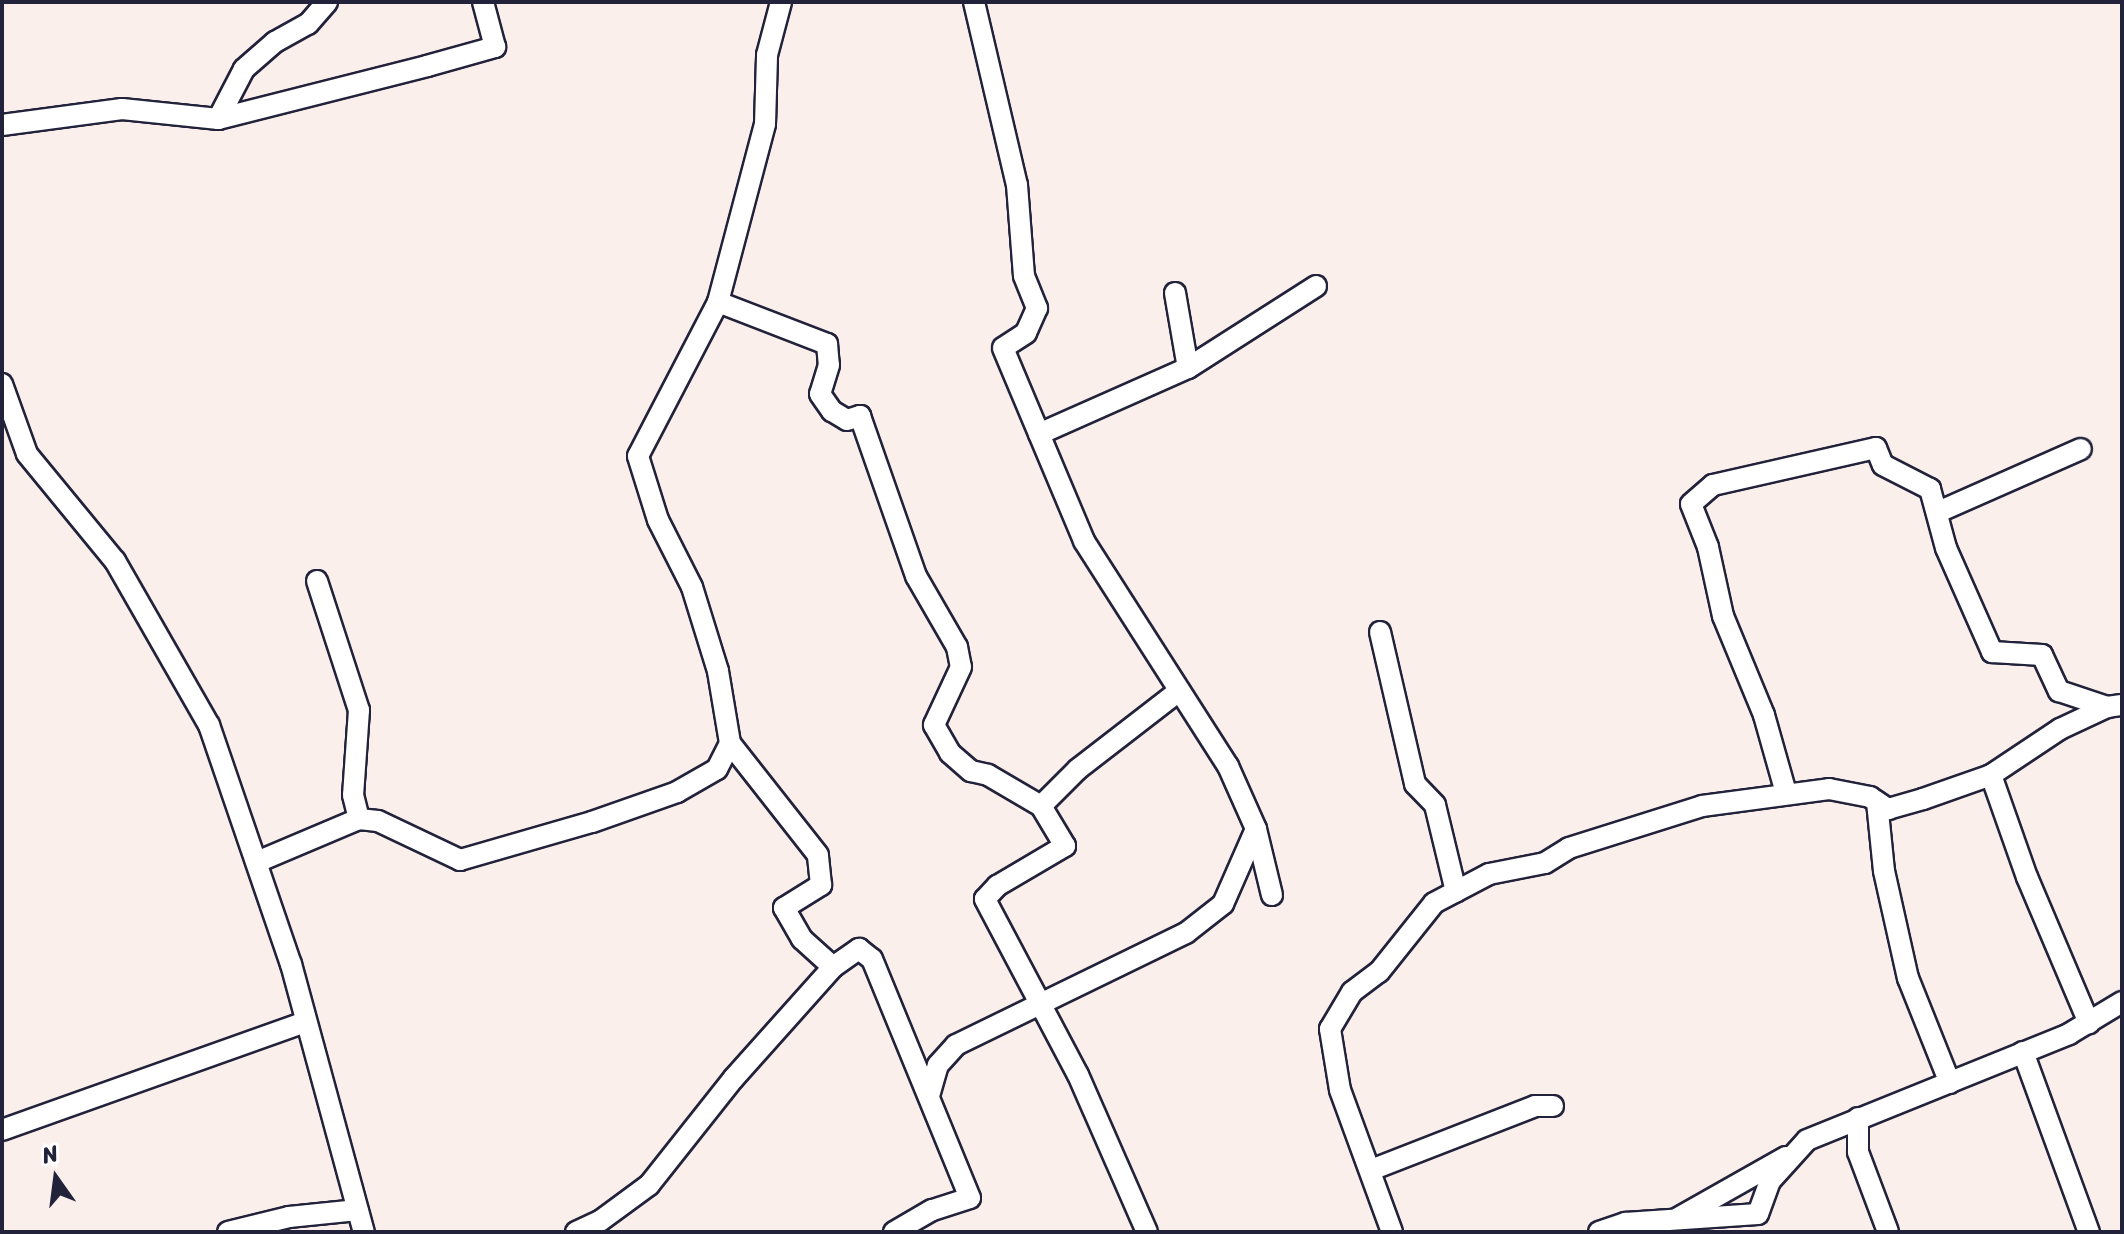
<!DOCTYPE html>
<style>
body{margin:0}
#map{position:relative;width:2124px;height:1234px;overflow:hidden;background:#faefeb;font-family:Sriracha,sans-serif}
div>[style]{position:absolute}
.roads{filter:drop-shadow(2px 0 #22223b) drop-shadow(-2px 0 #22223b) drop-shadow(0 2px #22223b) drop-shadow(0 -2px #22223b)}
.minor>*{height:20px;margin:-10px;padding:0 10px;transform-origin:10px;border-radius:10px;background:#fff}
span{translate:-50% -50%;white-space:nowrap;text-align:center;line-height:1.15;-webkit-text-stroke:6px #fff;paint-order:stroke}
.frame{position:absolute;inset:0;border:4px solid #22223b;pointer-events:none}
.north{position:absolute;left:16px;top:1138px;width:80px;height:80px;-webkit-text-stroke:6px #fff;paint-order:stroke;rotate:346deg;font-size:22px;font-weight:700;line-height:32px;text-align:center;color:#22223b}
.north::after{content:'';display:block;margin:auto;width:28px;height:36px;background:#22223b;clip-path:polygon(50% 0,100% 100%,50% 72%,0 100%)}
</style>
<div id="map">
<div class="roads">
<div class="minor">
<div style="left:974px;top:2px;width:188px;rotate:76.8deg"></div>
<div style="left:1017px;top:185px;width:91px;rotate:85.6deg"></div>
<div style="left:1024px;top:276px;width:35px;rotate:68deg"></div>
<div style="left:1037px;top:308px;width:27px;rotate:114deg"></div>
<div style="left:1026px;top:333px;width:27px;rotate:147deg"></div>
<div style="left:1003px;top:348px;width:209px;rotate:67.2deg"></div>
<div style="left:1084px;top:541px;width:267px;rotate:57.4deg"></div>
<div style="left:1228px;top:766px;width:69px;rotate:66deg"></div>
<div style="left:1256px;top:829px;width:68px;rotate:76.4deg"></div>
<div style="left:218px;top:119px;width:56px;rotate:-62.5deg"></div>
<div style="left:244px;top:69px;width:41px;rotate:-41.1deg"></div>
<div style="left:275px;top:42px;width:38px;rotate:-29deg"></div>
<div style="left:308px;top:24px;width:29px;rotate:-49deg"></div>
<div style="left:2px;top:125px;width:121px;rotate:-7.6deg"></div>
<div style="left:122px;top:109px;width:97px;rotate:5.9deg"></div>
<div style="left:218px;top:119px;width:216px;rotate:-14.2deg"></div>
<div style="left:427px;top:66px;width:71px;rotate:-15.6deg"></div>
<div style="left:495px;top:47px;width:47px;rotate:-104.9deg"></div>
<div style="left:1175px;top:293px;width:76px;rotate:80.2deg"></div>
<div style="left:718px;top:302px;width:117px;rotate:21.1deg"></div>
<div style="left:827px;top:344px;width:21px;rotate:85deg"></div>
<div style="left:829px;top:365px;width:30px;rotate:107deg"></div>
<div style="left:820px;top:394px;width:21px;rotate:55deg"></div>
<div style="left:832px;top:411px;width:17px;rotate:31deg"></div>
<div style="left:847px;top:420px;width:14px;rotate:-17deg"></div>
<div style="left:860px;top:416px;width:170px;rotate:70.7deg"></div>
<div style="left:916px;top:576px;width:82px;rotate:60deg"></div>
<div style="left:957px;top:647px;width:20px;rotate:79deg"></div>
<div style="left:961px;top:667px;width:64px;rotate:115deg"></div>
<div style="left:934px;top:725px;width:32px;rotate:60deg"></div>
<div style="left:950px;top:753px;width:28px;rotate:41deg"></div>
<div style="left:971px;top:771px;width:17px;rotate:13deg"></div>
<div style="left:988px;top:775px;width:61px;rotate:30.3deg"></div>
<div style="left:2px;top:384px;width:74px;rotate:70.3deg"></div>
<div style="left:27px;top:454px;width:139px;rotate:50.6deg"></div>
<div style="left:115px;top:561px;width:189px;rotate:60.2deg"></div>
<div style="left:209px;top:725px;width:253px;rotate:71.1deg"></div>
<div style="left:291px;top:964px;width:278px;rotate:74.8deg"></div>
<div style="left:1039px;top:434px;width:163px;rotate:-23.9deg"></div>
<div style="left:1188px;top:368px;width:152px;rotate:-32.6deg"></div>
<div style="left:1938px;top:512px;width:156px;rotate:-23.8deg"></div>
<div style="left:317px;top:581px;width:136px;rotate:72deg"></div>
<div style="left:359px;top:710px;width:85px;rotate:94deg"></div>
<div style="left:353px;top:795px;width:25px;rotate:76deg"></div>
<div style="left:1380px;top:632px;width:156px;rotate:77deg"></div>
<div style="left:1415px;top:784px;width:29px;rotate:46deg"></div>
<div style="left:1435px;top:805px;width:89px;rotate:76.4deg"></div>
<div style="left:1991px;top:775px;width:108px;rotate:70.6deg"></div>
<div style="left:2027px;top:877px;width:159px;rotate:67deg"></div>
<div style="left:1786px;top:793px;width:81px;rotate:-105.8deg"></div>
<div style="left:1764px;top:715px;width:107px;rotate:-112.5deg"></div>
<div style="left:1723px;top:616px;width:71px;rotate:-102.3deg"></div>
<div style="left:1708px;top:547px;width:46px;rotate:-111.6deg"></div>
<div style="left:1691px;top:504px;width:29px;rotate:-41deg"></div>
<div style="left:1713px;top:485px;width:167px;rotate:-12.8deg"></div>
<div style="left:1876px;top:448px;width:18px;rotate:68deg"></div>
<div style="left:1883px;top:465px;width:53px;rotate:27.1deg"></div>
<div style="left:1930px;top:489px;width:61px;rotate:74.8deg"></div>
<div style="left:1946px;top:548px;width:114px;rotate:66.1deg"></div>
<div style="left:1992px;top:652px;width:50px;rotate:3.4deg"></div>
<div style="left:2042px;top:655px;width:40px;rotate:65deg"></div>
<div style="left:2059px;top:691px;width:51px;rotate:18.4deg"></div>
<div style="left:1877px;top:802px;width:69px;rotate:84.2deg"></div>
<div style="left:1884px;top:871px;width:110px;rotate:77.4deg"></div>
<div style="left:1908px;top:978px;width:113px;rotate:68.2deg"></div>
<div style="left:257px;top:862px;width:111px;rotate:-22.9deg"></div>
<div style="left:359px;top:819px;width:19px;rotate:6deg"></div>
<div style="left:378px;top:821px;width:91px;rotate:25.4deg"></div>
<div style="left:460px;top:860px;width:137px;rotate:-16.1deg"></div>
<div style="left:592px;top:822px;width:90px;rotate:-19.4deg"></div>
<div style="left:677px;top:792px;width:46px;rotate:-29.9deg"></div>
<div style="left:717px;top:769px;width:29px;rotate:-63deg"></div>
<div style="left:730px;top:743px;width:73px;rotate:-99.5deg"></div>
<div style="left:718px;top:671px;width:88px;rotate:-107.2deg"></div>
<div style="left:692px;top:587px;width:75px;rotate:-116.9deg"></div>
<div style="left:658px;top:520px;width:67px;rotate:-107.4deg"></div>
<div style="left:638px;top:456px;width:174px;rotate:-62.5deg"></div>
<div style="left:718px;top:302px;width:184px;rotate:-75.2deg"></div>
<div style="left:765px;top:124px;width:69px;rotate:-88.3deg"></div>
<div style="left:767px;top:55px;width:55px;rotate:-75.2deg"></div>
<div style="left:833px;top:967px;width:32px;rotate:-35deg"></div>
<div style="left:859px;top:949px;width:16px;rotate:38deg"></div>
<div style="left:872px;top:959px;width:258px;rotate:67.7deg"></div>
<div style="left:970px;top:1198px;width:40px;rotate:162deg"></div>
<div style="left:932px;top:1210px;width:44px;rotate:149.9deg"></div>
<div style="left:2023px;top:1052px;width:192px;rotate:69.9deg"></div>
<div style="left:929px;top:1096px;width:32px;rotate:-74deg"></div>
<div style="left:938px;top:1065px;width:27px;rotate:-48deg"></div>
<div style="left:956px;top:1045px;width:256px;rotate:-26deg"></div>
<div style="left:1186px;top:933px;width:47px;rotate:-38.1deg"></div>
<div style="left:1223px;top:904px;width:82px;rotate:-66.3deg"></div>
<div style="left:1858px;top:1118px;width:34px;rotate:90deg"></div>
<div style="left:1858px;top:1152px;width:85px;rotate:69.4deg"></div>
<div style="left:2px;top:1130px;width:322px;rotate:-19.6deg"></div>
<div style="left:1371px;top:1170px;width:176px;rotate:-21.3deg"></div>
<div style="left:1535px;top:1106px;width:18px"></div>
<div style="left:1678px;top:1218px;width:124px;rotate:-29.5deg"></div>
<div style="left:228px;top:1232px;width:63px;rotate:-13.8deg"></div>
<div style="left:289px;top:1217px;width:69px;rotate:-5.8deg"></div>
<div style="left:576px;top:1232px;width:26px;rotate:-25deg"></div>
<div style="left:600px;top:1221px;width:61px;rotate:-36.3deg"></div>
<div style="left:649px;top:1185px;width:135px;rotate:-51.6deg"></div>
<div style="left:733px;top:1079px;width:150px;rotate:-48.2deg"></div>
<div style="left:833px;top:967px;width:42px;rotate:-137.9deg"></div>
<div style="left:802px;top:939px;width:36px;rotate:-120deg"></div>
<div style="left:784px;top:908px;width:44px;rotate:-31.9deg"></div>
<div style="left:821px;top:885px;width:30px;rotate:-96deg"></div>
<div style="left:818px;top:855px;width:142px;rotate:-128.2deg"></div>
<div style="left:1147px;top:1232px;width:171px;rotate:-113.7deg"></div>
<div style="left:1078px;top:1075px;width:199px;rotate:-117.9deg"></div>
<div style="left:985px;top:899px;width:18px;rotate:-47deg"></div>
<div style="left:997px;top:886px;width:79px;rotate:-30.5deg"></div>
<div style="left:1065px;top:846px;width:47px;rotate:-121deg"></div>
<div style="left:1041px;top:806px;width:52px;rotate:-45deg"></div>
<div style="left:1078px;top:769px;width:128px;rotate:-37.7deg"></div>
<div style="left:1392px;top:1232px;width:151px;rotate:-110.1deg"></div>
<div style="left:1340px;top:1090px;width:62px;rotate:-99.3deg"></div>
<div style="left:1330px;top:1029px;width:43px;rotate:-59.3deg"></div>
<div style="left:1352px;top:992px;width:34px;rotate:-37deg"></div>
<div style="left:1379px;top:972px;width:88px;rotate:-51.4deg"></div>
<div style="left:1434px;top:903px;width:62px;rotate:-27.8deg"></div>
<div style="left:1489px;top:874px;width:57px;rotate:-11.1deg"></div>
<div style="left:1545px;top:863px;width:28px;rotate:-32deg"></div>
<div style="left:1569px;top:848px;width:139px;rotate:-17.5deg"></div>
<div style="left:1702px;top:806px;width:128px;rotate:-7.6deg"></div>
<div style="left:1829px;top:789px;width:42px;rotate:11deg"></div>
<div style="left:1870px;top:797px;width:22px;rotate:34deg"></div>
<div style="left:1888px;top:809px;width:36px;rotate:-16deg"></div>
<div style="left:1923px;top:799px;width:72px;rotate:-19.4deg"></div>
<div style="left:1991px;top:775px;width:83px;rotate:-33.7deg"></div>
<div style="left:2060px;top:729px;width:52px;rotate:-25.1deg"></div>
<div style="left:2107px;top:707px;width:15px;rotate:-8deg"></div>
<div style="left:1599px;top:1232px;width:28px;rotate:-19deg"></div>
<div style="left:1625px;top:1223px;width:133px;rotate:-3.9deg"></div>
<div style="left:1758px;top:1214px;width:35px;rotate:-70deg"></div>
<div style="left:1770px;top:1181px;width:55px;rotate:-47.9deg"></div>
<div style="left:1807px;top:1140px;width:283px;rotate:-22deg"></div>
<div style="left:2069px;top:1034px;width:62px;rotate:-31.1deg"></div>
</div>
</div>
<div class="frame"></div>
<div class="north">N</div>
</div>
